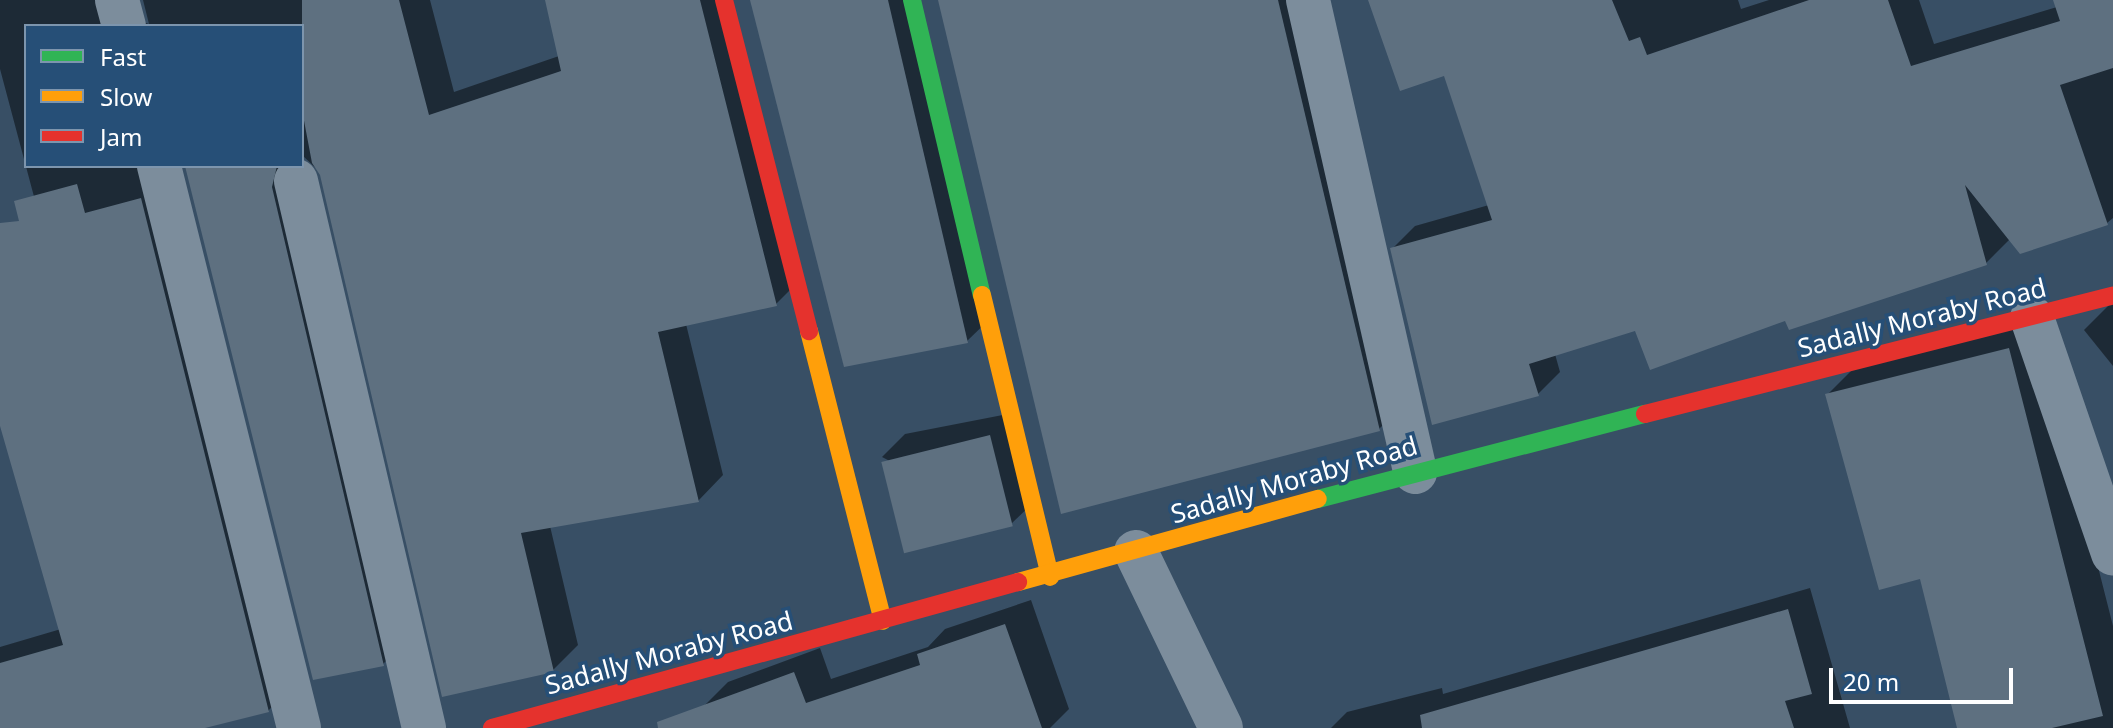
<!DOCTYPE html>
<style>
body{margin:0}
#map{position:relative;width:2113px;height:728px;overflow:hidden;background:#384f65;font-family:"Noto Sans",sans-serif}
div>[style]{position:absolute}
.shadow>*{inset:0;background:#0007}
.building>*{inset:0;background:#5e7080;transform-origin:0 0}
.street>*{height:44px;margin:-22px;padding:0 22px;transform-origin:22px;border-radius:22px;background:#7c8d9c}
.fast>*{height:18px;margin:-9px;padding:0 9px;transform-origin:9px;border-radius:9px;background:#30b455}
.slow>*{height:18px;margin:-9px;padding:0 9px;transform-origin:9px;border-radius:9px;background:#ff9f0a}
.jam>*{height:18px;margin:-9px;padding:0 9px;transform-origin:9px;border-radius:9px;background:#e5322d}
span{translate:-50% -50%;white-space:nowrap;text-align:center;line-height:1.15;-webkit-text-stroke:7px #264f77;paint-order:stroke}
.street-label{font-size:26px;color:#fff}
.legend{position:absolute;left:24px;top:24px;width:280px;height:144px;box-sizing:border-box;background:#264f77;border:2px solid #7d95ad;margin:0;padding:10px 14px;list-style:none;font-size:24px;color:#fff}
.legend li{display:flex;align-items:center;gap:16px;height:40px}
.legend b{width:40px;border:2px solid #7d95ad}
.scale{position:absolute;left:1829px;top:668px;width:184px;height:36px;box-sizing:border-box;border:4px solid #fff;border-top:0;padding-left:10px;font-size:24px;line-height:28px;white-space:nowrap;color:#fff;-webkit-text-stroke:6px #264f77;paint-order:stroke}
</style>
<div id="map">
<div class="shadow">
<div style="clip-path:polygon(0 0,124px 0,131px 18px,149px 24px,143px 0,430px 0,454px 92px,559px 56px,547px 0,729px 0,801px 279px,776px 304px,686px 324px,723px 475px,698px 501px,550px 526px,578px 645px,553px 670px,322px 174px,302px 155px,302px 26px,26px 26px,26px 166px,164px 166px,293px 685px,268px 711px,197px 728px,0 728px,0 647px,61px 629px,0 418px,0 295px,57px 283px,0 69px)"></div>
<div style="clip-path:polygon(752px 0,917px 0,993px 316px,967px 341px)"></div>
<div style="clip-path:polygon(940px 0,1306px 0,1404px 404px,1379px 429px)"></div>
<div style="clip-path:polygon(1370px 0,1738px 0,1741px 9px,1769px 0,1919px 0,1934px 44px,2057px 7px,2055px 0,2113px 0,2113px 218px,2107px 223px,2010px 239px,1986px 263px,1787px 318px,1636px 329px,1555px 354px,1560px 372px,1538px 394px,1392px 249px,1415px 226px,1489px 205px,1445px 73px)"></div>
<div style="clip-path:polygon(187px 166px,297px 166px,408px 639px,383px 664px)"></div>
<div style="clip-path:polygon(2113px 301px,2113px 366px,2084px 330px)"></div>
<div style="clip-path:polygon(2036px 322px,2113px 626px,2113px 728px,1959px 728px,1922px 577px,1827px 395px,1854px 368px)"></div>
<div style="clip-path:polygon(1013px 413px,1034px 502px,1011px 524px,882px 457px,905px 434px)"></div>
<div style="clip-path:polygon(1810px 588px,1850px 728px,1331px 728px,1347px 712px,1442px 688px,1443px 694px)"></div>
<div style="clip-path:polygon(1031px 600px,1069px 709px,1050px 728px,710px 728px,702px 708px,728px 682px,820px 648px,831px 679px,928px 647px,945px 629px)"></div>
</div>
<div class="building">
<div style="clip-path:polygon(302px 0,399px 0,429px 115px,561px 71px,545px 0,700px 0,777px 306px,658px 332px,699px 502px,521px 533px,554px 672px,442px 697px,320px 175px,312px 163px,302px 110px)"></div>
<div style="clip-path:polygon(750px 0,888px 0,968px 343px,844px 367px)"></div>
<div style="clip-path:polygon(938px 0,1278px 0,1380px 431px,1061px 514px)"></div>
<div style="clip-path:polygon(1368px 0,1612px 0,1629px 41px,1640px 37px,1647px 55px,1809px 0,1888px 0,1911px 66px,2060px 21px,2053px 0,2113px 0,2113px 68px,2060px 85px,2108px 225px,2020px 254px,1965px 185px,1987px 265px,1789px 330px,1785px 321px,1650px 370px,1635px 331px,1529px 364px,1539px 396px,1432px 425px,1390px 248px,1492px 220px,1444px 76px,1400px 91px)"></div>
<div style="clip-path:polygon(185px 166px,277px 166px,272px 187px,384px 666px,313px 680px)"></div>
<div style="clip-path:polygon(77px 184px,85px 213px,141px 198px,269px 712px,205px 728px,0 728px,0 663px,63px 645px,0 426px,0 223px,19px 221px,14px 201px)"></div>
<div style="clip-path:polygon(2009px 348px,2103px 716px,2052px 728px,1957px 728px,1920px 579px,1879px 590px,1825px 394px)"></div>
<div style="left:990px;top:435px;width:94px;height:112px;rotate:76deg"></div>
<div style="clip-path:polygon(1788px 609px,1812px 694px,1785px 701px,1794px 728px,1422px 728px,1420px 715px)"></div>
<div style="clip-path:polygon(1005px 624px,1042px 728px,658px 728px,657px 722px,794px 672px,806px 703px,920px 665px,917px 654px)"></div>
</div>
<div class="street">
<div style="left:117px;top:0;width:27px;rotate:75deg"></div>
<div style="left:1308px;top:0;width:484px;rotate:77.2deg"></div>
<div style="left:159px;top:166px;width:579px;rotate:76.01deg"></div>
<div style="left:296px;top:181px;width:562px;rotate:76.83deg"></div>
<div style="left:2032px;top:318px;width:249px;rotate:71deg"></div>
<div style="left:1136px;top:552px;width:195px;rotate:64.2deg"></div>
</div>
<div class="fast">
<div style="left:912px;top:0;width:303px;rotate:76.7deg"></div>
<div style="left:1318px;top:499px;width:338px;rotate:-14.6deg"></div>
</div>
<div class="slow">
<div style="left:982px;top:295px;width:290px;rotate:76.4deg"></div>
<div style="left:809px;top:331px;width:299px;rotate:75.7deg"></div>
<div style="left:1018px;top:582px;width:311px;rotate:-15.5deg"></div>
</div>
<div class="jam">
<div style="left:724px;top:0;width:342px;rotate:75.6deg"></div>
<div style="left:1645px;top:414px;width:483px;rotate:-14.2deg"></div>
<div style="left:492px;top:728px;width:546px;rotate:-15.51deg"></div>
</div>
<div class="street-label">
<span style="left:1922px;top:318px;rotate:-14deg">Sadally Moraby Road</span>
<span style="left:1294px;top:480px;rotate:-16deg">Sadally Moraby Road</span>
<span style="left:669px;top:653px;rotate:-15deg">Sadally Moraby Road</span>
</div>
<ul class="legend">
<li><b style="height:10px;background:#30b455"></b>Fast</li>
<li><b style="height:10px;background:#ff9f0a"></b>Slow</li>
<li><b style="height:10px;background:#e5322d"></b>Jam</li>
</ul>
<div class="scale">20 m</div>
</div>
